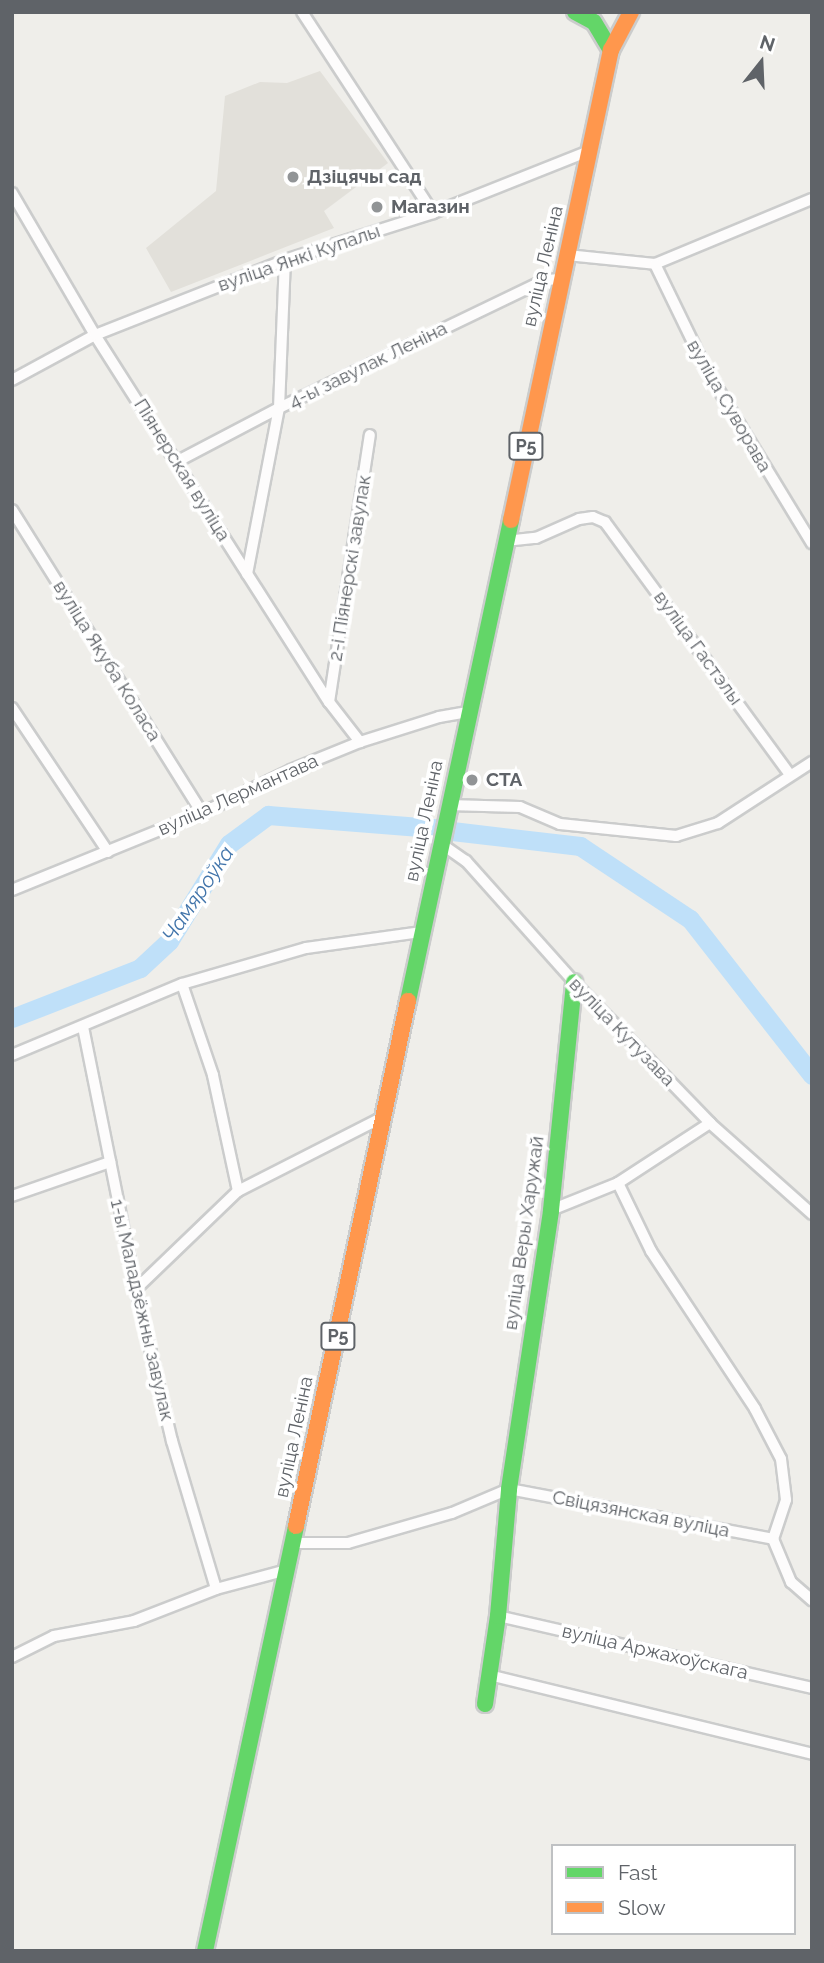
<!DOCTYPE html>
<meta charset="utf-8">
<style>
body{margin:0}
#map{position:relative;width:824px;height:1963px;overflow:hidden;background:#efeeea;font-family:Raleway,sans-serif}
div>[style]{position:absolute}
.education>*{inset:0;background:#e2e0da}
.river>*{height:19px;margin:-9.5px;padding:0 9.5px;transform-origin:9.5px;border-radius:9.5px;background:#bfe0f9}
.roads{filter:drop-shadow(2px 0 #cbcccc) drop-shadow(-2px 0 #cbcccc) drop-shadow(0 2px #cbcccc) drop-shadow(0 -2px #cbcccc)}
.street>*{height:10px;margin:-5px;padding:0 5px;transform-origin:5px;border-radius:5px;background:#fdfcfc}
.fast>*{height:16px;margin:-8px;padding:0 8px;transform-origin:8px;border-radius:8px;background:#63d668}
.slow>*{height:16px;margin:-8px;padding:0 8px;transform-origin:8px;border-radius:8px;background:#ff974d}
.dots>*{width:19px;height:19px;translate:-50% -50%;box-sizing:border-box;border:4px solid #fff;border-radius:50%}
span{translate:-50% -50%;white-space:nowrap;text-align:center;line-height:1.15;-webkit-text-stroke:7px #fff;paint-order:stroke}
.shield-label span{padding:2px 5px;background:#fff;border:2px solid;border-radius:5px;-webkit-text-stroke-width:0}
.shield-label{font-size:18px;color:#5f6368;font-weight:700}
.poi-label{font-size:19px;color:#5f6368;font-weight:700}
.left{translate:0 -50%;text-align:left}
.street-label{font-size:19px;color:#5f6368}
.water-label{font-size:21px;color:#4174aa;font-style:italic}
.frame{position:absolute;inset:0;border:14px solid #5f6368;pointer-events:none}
.legend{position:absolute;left:551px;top:1844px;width:245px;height:91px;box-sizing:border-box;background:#fff;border:2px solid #bfc1c3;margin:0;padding:9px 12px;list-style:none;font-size:21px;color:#5f6368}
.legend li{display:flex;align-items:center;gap:14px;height:35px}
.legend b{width:35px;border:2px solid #bfc1c3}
.north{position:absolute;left:726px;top:28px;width:70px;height:70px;-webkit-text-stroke:5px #fff;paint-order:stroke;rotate:18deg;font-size:19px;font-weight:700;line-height:28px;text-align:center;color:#5f6368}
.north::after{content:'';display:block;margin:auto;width:24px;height:32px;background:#5f6368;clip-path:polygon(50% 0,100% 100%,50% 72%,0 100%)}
</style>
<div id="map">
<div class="education">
<div style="clip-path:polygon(320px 71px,388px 163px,324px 211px,334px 228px,171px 292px,146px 248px,216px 191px,225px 96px,260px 82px,287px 83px)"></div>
</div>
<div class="river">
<div style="left:452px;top:831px;width:129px;rotate:6.7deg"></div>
<div style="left:580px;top:846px;width:132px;rotate:33.6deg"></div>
<div style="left:690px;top:919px;width:198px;rotate:52deg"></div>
<div style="left:12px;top:1018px;width:137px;rotate:-21.3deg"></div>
<div style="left:140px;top:968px;width:40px;rotate:-43deg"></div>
<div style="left:169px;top:941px;width:114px;rotate:-58.3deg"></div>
<div style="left:229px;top:844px;width:49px;rotate:-36.6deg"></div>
<div style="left:268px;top:815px;width:168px;rotate:4.5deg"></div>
</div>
<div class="roads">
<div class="street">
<div style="left:302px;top:12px;width:240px;rotate:56.9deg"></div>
<div style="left:12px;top:193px;width:164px;rotate:59.7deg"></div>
<div style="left:95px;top:335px;width:435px;rotate:57.5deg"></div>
<div style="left:329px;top:702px;width:51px;rotate:52.2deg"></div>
<div style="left:567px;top:255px;width:88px;rotate:5.8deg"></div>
<div style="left:655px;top:264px;width:170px;rotate:-22.5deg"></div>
<div style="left:655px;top:264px;width:117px;rotate:64.1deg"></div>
<div style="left:706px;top:369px;width:204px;rotate:58.7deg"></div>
<div style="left:12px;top:380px;width:94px;rotate:-28.5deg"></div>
<div style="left:95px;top:335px;width:204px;rotate:-21.5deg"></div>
<div style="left:285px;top:260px;width:155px;rotate:-17.6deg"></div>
<div style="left:433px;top:213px;width:170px;rotate:-21.7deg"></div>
<div style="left:178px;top:461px;width:114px;rotate:-27.7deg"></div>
<div style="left:279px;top:408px;width:295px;rotate:-25.7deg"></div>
<div style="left:545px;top:280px;width:17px;rotate:-3deg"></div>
<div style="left:12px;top:510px;width:358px;rotate:57.9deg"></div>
<div style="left:505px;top:541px;width:31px;rotate:-6deg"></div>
<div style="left:536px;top:538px;width:47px;rotate:-23.8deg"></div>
<div style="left:579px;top:519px;width:14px;rotate:-8deg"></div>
<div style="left:593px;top:517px;width:13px;rotate:23deg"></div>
<div style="left:605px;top:522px;width:313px;rotate:53.8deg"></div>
<div style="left:247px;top:574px;width:169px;rotate:-79.1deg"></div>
<div style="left:279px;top:408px;width:148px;rotate:-87.7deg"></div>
<div style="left:329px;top:702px;width:270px;rotate:-81.3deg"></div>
<div style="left:12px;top:708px;width:173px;rotate:56.3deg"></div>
<div style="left:448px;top:805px;width:72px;rotate:1.6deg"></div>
<div style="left:520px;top:807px;width:43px;rotate:23deg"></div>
<div style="left:560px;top:824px;width:117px;rotate:5.9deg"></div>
<div style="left:676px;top:836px;width:44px;rotate:-17.2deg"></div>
<div style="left:718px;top:823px;width:112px;rotate:-33deg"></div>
<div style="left:440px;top:843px;width:32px;rotate:35deg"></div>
<div style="left:466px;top:861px;width:162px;rotate:48.2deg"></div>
<div style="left:574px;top:982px;width:196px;rotate:46deg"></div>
<div style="left:710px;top:1123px;width:137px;rotate:41.7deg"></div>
<div style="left:12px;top:890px;width:205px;rotate:-22.1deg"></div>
<div style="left:202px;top:813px;width:99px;rotate:-25.8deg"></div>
<div style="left:291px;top:770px;width:74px;rotate:-22.1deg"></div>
<div style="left:360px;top:742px;width:83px;rotate:-17.6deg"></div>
<div style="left:439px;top:717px;width:29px;rotate:-10deg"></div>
<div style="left:83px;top:1027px;width:267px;rotate:78.6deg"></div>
<div style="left:136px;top:1289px;width:156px;rotate:76.7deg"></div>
<div style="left:172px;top:1441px;width:154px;rotate:73.4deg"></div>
<div style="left:12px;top:1055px;width:184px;rotate:-22.7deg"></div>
<div style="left:182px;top:984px;width:129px;rotate:-16.2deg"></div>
<div style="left:306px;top:948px;width:117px;rotate:-7.9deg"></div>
<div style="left:618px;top:1183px;width:76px;rotate:64.1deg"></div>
<div style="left:651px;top:1251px;width:189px;rotate:56.6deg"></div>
<div style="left:755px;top:1409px;width:56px;rotate:62.5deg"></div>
<div style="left:781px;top:1459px;width:41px;rotate:83deg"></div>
<div style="left:786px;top:1500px;width:41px;rotate:108.4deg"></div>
<div style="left:773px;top:1539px;width:47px;rotate:67.3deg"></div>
<div style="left:791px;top:1582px;width:28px;rotate:41deg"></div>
<div style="left:238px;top:1191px;width:165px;rotate:-27deg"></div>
<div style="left:12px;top:1196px;width:104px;rotate:-19.1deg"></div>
<div style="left:551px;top:1210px;width:72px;rotate:-21.9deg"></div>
<div style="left:618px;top:1183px;width:110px;rotate:-33.1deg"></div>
<div style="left:136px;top:1289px;width:141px;rotate:-43.9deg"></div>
<div style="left:238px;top:1191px;width:119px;rotate:-102.2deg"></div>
<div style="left:213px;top:1075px;width:96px;rotate:-108.8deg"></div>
<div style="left:293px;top:1543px;width:55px"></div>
<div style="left:348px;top:1543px;width:108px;rotate:-16.1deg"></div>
<div style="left:452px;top:1513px;width:62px;rotate:-22.8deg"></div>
<div style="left:509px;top:1489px;width:269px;rotate:10.7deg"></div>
<div style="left:498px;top:1616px;width:322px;rotate:12.9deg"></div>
<div style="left:12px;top:1657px;width:47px;rotate:-26.6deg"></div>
<div style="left:54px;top:1636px;width:81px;rotate:-10.6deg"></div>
<div style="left:134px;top:1621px;width:88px;rotate:-21.3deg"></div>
<div style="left:216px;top:1589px;width:73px;rotate:-15deg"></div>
<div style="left:489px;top:1675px;width:333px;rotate:13.7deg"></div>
</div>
<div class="fast">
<div style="left:575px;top:12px;width:21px;rotate:28deg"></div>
<div style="left:594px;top:22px;width:33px;rotate:59deg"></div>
<div style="left:408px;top:1001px;width:492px;rotate:-77.9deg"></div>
<div style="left:485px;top:1704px;width:89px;rotate:-81.6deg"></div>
<div style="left:498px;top:1616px;width:127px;rotate:-85deg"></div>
<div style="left:509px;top:1489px;width:282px;rotate:-81.4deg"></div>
<div style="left:551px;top:1210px;width:229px;rotate:-84.2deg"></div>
<div style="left:205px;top:1951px;width:435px;rotate:-77.9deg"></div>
</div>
<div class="slow">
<div style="left:511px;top:520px;width:481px;rotate:-78deg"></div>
<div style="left:611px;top:50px;width:43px;rotate:-62.2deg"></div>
<div style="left:296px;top:1526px;width:537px;rotate:-77.96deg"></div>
</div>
</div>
<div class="dots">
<div style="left:293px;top:177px;background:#919496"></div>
<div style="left:377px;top:207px;background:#919496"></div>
<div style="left:472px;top:780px;background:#919496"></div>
</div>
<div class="shield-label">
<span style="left:526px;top:446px">Р5</span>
<span style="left:338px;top:1336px">Р5</span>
</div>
<div class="poi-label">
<span class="left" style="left:307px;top:177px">Дзіцячы сад</span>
<span class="left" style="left:391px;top:207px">Магазин</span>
<span class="left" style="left:486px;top:780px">СТА</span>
</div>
<div class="street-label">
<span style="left:299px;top:258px;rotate:-19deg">вуліца Янкі Купалы</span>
<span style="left:543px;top:266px;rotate:-77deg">вуліца Леніна</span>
<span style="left:368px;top:365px;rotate:-26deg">4-ы завулак Леніна</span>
<span style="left:729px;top:406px;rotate:60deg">вуліца Суворава</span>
<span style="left:182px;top:470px;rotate:58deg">Піянерская вуліца</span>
<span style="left:350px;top:568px;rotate:-81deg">2-і Піянерскі завулак</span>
<span style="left:698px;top:648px;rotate:54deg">вуліца Гастэлы</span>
<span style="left:107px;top:661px;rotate:58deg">вуліца Якуба Коласа</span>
<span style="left:238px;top:795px;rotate:-24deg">вуліца Лермантава</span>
<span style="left:424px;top:821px;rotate:-78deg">вуліца Леніна</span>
<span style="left:622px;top:1032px;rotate:46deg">вуліца Кутузава</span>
<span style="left:524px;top:1233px;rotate:-82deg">вуліца Веры Харужай</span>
<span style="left:142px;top:1310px;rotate:77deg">1-ы Маладзёжны завулак</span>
<span style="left:294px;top:1437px;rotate:-78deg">вуліца Леніна</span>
<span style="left:641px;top:1514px;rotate:11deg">Свіцязянская вуліца</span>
<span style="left:655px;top:1652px;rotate:13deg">вуліца Аржахоўскага</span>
</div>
<div class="water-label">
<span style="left:198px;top:894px;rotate:-56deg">Чамяроўка</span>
</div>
<div class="frame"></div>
<ul class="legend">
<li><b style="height:9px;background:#63d668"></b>Fast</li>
<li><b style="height:9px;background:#ff974d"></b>Slow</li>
</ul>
<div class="north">N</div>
</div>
